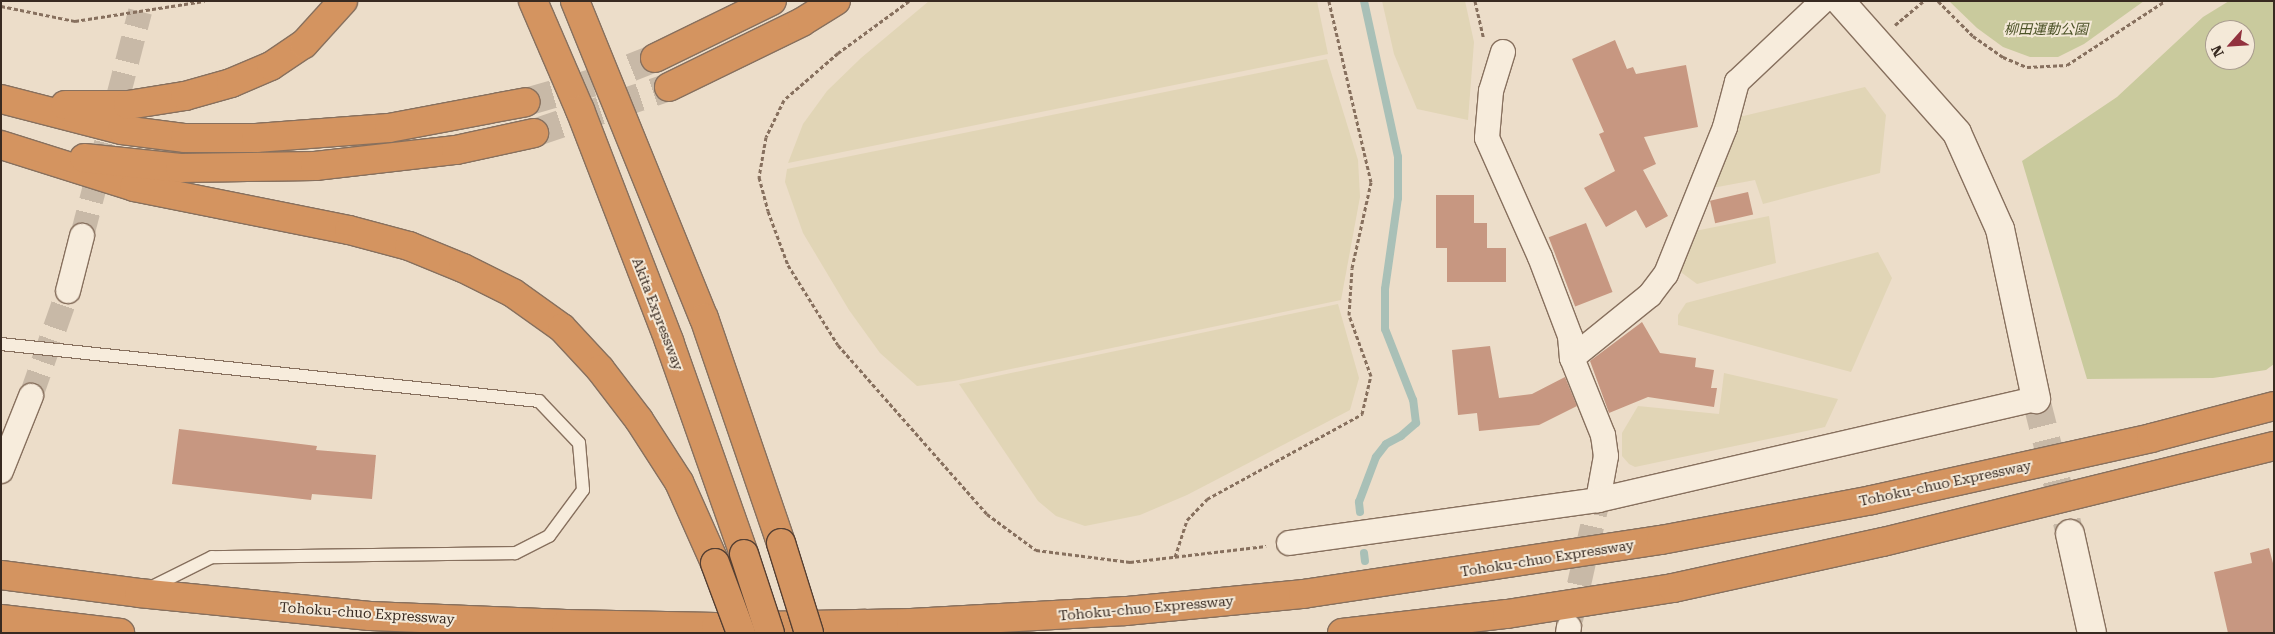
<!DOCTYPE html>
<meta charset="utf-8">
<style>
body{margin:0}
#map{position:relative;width:2275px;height:634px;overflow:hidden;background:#ecddc9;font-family:"Roboto Serif","Noto Sans JP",serif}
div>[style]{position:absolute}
.farmland>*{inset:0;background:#e1d5b6}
.green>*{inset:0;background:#c9ca9d}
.stream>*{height:8px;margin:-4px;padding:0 4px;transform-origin:4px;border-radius:4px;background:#a9c0b7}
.building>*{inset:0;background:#c79781;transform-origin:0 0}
.street-tunnel>*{height:24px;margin-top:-12px;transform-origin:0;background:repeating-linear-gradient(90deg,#c8b9a7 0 24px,transparent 0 36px)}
.secondary-tunnel>*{height:28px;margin-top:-14px;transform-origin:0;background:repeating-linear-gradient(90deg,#c8b9a7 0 28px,transparent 0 42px)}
.highway-tunnel>*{height:28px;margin-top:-14px;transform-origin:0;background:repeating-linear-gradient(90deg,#c8b9a7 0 28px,transparent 0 42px)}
.path>*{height:3px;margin-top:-1.5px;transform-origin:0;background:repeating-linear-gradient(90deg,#87705e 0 4px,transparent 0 6.5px)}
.roads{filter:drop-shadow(1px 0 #87705e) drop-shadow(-1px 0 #87705e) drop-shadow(0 1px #87705e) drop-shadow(0 -1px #87705e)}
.lane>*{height:12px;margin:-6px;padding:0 6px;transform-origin:6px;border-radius:6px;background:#f7ecdc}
.street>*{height:24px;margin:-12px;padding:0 12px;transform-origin:12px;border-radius:12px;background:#f7ecdc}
.secondary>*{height:28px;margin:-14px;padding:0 14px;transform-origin:14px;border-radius:14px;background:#f7ecdc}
.highway>*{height:28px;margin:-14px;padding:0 14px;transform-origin:14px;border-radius:14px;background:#d49460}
.bridges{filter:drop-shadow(1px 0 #553f32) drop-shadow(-1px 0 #553f32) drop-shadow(0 1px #553f32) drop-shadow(0 -1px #553f32)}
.highway-bridge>*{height:28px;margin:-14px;padding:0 14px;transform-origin:14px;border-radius:14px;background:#d49460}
span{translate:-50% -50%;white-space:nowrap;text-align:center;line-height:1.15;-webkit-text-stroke:4px #f4e9d8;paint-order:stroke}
.park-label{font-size:14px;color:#4d5429;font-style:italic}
.street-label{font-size:14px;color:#382a21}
.frame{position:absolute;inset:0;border:2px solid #382a21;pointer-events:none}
.north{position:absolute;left:2205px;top:20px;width:50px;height:50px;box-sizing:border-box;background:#f4e9d8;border:1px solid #a99d8f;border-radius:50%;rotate:244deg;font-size:14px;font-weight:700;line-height:20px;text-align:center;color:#382a21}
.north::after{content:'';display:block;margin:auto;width:18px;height:22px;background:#92323e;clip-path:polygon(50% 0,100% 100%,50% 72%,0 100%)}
</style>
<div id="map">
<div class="farmland">
<div style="clip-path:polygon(929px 1px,1317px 1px,1328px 54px,788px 163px,803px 124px,827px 91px,861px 58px)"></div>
<div style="clip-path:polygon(1382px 1px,1465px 1px,1474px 42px,1468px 120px,1417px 109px,1394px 54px)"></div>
<div style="clip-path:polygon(1327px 59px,1358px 160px,1360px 197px,1341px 300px,954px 381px,917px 386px,880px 353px,849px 310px,803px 233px,785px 182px,787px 169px)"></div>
<div style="clip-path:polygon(1865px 87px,1886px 115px,1880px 173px,1763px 204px,1755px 180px,1712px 188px,1735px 118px)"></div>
<div style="clip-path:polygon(1769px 216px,1776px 263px,1697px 284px,1678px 270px,1695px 231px)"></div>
<div style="clip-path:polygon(1878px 252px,1892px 278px,1851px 372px,1678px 325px,1678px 315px,1686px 303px)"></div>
<div style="clip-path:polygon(1338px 304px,1359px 378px,1350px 410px,1187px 495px,1140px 515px,1085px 526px,1056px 516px,1038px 501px,959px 384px)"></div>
<div style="clip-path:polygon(1724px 373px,1838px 399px,1825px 427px,1635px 467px,1629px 464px,1622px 456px,1622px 433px,1638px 406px,1719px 414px)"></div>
</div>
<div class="green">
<div style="clip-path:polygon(1949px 1px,2144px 1px,2084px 44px,2058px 57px,2030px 57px,2003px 47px,1977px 28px)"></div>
<div style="clip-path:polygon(evenodd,2229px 1px,2274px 1px,2274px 364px,2266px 370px,2213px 378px,2087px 379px,2022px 161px,2117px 97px,2203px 17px,2229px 1px,2215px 30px,2245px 30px,2245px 60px,2215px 60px,2215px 30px)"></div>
</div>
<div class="stream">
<div style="left:1360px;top:512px;width:10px;rotate:-96deg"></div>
<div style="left:1359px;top:502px;width:48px;rotate:-69.3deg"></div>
<div style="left:1376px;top:457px;width:16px;rotate:-52deg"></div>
<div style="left:1386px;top:444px;width:17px;rotate:-28deg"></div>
<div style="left:1401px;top:436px;width:20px;rotate:-41deg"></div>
<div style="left:1416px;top:423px;width:23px;rotate:-97deg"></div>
<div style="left:1413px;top:400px;width:76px;rotate:-111.5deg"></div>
<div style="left:1385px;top:329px;width:40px;rotate:-90deg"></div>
<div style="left:1385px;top:289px;width:92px;rotate:-81.9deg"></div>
<div style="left:1398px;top:198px;width:41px;rotate:-90deg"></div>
<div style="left:1398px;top:157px;width:160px;rotate:-102.3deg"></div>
<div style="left:1364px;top:553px;width:8px;rotate:83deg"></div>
</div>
<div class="building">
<div style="clip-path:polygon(1615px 40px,1627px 69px,1633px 67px,1636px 74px,1686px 65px,1698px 127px,1644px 137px,1656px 164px,1643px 170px,1668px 216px,1646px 228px,1636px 210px,1606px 227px,1584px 188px,1615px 171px,1599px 134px,1604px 132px,1572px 59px)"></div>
<div style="left:1748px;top:192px;width:23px;height:39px;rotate:77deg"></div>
<div style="clip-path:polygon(1436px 195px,1474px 195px,1474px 223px,1487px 223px,1487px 248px,1506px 248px,1506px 282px,1447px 282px,1447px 248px,1436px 248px)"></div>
<div style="left:1586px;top:223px;width:74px;height:40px;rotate:69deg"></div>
<div style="clip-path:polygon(1642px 322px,1660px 353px,1696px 358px,1695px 367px,1714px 370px,1711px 388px,1717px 388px,1714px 407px,1648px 397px,1609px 413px,1590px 361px)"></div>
<div style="clip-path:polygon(1490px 346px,1499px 398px,1532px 394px,1565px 377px,1577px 406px,1539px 425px,1479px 431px,1477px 413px,1458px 415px,1452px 350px)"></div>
<div style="clip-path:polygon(179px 429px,317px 446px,316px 450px,376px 455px,372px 499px,312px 494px,311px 500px,172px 484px)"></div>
<div style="clip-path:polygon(2269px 548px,2274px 567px,2274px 633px,2228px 633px,2214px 572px,2252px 563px,2250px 553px)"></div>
</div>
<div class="street-tunnel">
<div style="left:82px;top:236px;width:232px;rotate:-75.5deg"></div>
<div style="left:31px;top:396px;width:111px;rotate:-70.6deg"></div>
<div style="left:1571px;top:620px;width:123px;rotate:-77.3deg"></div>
</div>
<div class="secondary-tunnel">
<div style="left:2036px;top:399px;width:139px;rotate:75.9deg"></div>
</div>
<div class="highway-tunnel">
<div style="left:526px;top:102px;width:69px;rotate:-16.1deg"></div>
<div style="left:592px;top:83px;width:68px;rotate:-21.6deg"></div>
<div style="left:534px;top:133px;width:143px;rotate:-18.8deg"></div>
</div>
<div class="path">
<div style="left:909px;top:1px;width:88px;rotate:143.8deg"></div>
<div style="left:838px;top:53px;width:72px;rotate:139deg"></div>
<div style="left:784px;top:100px;width:41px;rotate:115.9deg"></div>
<div style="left:766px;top:137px;width:41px;rotate:99.9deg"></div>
<div style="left:759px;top:177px;width:35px;rotate:75deg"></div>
<div style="left:768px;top:211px;width:58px;rotate:69.7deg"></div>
<div style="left:788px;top:265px;width:94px;rotate:58deg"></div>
<div style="left:838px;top:345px;width:225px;rotate:48.6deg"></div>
<div style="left:987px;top:514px;width:61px;rotate:36.3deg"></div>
<div style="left:1036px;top:550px;width:95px;rotate:7.3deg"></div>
<div style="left:1130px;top:562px;width:137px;rotate:-6.7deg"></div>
<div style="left:1475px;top:1px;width:37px;rotate:77deg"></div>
<div style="left:1938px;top:1px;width:49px;rotate:45deg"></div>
<div style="left:1973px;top:36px;width:37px;rotate:35deg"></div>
<div style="left:2003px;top:57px;width:26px;rotate:23deg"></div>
<div style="left:2027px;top:67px;width:40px;rotate:-2.9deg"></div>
<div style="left:2067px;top:65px;width:117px;rotate:-33.1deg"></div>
<div style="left:1px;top:6px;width:76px;rotate:11.5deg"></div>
<div style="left:75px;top:21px;width:131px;rotate:-8.8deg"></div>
<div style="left:1895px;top:25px;width:38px;rotate:-40deg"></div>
<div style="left:1175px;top:557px;width:39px;rotate:-72deg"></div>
<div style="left:1187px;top:520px;width:29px;rotate:-46deg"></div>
<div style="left:1207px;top:499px;width:177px;rotate:-28.7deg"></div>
<div style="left:1362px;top:414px;width:39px;rotate:-77deg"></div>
<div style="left:1371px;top:376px;width:65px;rotate:-109.8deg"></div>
<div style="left:1349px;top:315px;width:47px;rotate:-86.3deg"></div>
<div style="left:1352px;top:268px;width:88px;rotate:-77.5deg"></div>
<div style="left:1371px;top:182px;width:186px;rotate:-103.1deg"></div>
</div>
<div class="roads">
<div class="lane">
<div style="left:1px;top:344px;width:541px;rotate:6.05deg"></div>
<div style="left:539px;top:401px;width:58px;rotate:46.4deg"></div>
<div style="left:579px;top:443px;width:47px;rotate:85.1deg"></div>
<div style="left:583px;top:490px;width:57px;rotate:126.5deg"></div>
<div style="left:549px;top:536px;width:38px;rotate:153deg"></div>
<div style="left:515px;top:553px;width:303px;rotate:179.2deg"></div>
<div style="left:212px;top:557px;width:72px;rotate:153.4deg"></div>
</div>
<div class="street">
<div style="left:1503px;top:52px;width:41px;rotate:107.1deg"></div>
<div style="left:1491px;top:91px;width:47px;rotate:94.9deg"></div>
<div style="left:1487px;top:138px;width:130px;rotate:66deg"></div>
<div style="left:1540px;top:257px;width:85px;rotate:69.2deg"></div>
<div style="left:1570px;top:336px;width:22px;rotate:85deg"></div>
<div style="left:1572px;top:358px;width:83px;rotate:68.1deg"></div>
<div style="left:1603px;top:435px;width:21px;rotate:82deg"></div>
<div style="left:1606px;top:456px;width:45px;rotate:100.3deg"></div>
<div style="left:68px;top:291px;width:57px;rotate:-75.7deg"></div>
<div style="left:1572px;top:358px;width:100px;rotate:-38.9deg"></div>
<div style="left:1650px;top:295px;width:26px;rotate:-53deg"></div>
<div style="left:1666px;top:274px;width:158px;rotate:-68.1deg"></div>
<div style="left:1725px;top:127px;width:47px;rotate:-75.1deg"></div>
<div style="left:1737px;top:82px;width:118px;rotate:-43.3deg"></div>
<div style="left:1px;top:471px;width:81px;rotate:-68.2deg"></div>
<div style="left:1289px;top:543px;width:312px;rotate:-7.9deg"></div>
<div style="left:1598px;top:500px;width:449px;rotate:-13deg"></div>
<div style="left:1568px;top:633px;width:6px;rotate:-81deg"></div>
</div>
<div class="secondary">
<div style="left:1840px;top:1px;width:176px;rotate:48.4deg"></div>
<div style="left:1957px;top:133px;width:105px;rotate:65.9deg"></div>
<div style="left:2000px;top:229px;width:174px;rotate:78deg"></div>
<div style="left:2070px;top:534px;width:101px;rotate:77.5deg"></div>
</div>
<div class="highway">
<div style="left:533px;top:1px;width:119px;rotate:66.7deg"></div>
<div style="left:580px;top:110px;width:248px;rotate:68.9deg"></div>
<div style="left:669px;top:341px;width:226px;rotate:70.6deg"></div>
<div style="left:575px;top:1px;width:342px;rotate:67.9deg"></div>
<div style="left:704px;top:318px;width:238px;rotate:71.1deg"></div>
<div style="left:655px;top:58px;width:130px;rotate:-26deg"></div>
<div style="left:669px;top:87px;width:148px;rotate:-26deg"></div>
<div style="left:802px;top:22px;width:40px;rotate:-32deg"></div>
<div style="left:1px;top:99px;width:125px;rotate:14.4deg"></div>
<div style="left:122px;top:130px;width:64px;rotate:7.2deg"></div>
<div style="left:185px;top:138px;width:71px"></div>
<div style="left:256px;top:138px;width:133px;rotate:-4.3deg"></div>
<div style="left:389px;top:128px;width:139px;rotate:-10.7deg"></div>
<div style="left:65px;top:105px;width:63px"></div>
<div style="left:128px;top:105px;width:58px;rotate:-9deg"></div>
<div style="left:185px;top:96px;width:48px;rotate:-15.8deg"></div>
<div style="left:231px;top:83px;width:43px;rotate:-23deg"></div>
<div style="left:271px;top:66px;width:40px;rotate:-34deg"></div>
<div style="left:304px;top:44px;width:58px;rotate:-47.8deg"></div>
<div style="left:1px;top:145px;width:139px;rotate:17.5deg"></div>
<div style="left:134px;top:187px;width:219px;rotate:11.3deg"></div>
<div style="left:349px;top:230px;width:62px;rotate:14.9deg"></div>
<div style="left:409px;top:246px;width:58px;rotate:22.2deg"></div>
<div style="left:463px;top:268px;width:56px;rotate:26.6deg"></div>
<div style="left:513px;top:293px;width:60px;rotate:35.5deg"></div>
<div style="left:562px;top:328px;width:56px;rotate:47.2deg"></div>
<div style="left:600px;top:369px;width:64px;rotate:52.6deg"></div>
<div style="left:639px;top:420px;width:74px;rotate:57.2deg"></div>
<div style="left:679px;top:482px;width:89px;rotate:66deg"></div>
<div style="left:84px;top:158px;width:97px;rotate:5.9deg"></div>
<div style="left:180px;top:168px;width:135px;rotate:-0.8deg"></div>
<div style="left:315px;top:166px;width:142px;rotate:-6.5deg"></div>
<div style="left:456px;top:150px;width:80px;rotate:-12.3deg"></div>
<div style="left:1px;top:575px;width:139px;rotate:7.4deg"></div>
<div style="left:139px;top:593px;width:232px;rotate:5.7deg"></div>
<div style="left:370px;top:616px;width:196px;rotate:2.3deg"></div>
<div style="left:566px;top:624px;width:150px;rotate:1.1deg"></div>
<div style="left:716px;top:627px;width:195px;rotate:-1.2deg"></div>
<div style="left:911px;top:623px;width:215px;rotate:-3.2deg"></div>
<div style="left:1126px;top:611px;width:178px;rotate:-5.5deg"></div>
<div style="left:1303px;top:594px;width:362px;rotate:-8.6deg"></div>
<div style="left:1661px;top:540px;width:215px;rotate:-10.7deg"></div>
<div style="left:1872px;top:500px;width:286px;rotate:-12.5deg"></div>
<div style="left:2151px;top:438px;width:127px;rotate:-14.6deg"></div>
<div style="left:1px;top:619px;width:120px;rotate:6.7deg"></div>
<div style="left:1342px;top:633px;width:166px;rotate:-6.6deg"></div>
<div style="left:1507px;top:614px;width:168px;rotate:-8.9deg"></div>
<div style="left:1673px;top:588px;width:215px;rotate:-12.4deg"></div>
<div style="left:1883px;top:542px;width:403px;rotate:-13.8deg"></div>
</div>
</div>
<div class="bridges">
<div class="highway-bridge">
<div style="left:781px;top:543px;width:94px;rotate:72.7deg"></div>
<div style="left:744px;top:554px;width:83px;rotate:71.8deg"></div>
<div style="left:715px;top:563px;width:75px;rotate:69.6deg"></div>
</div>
</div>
<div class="park-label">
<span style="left:2046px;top:29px">柳田運動公園</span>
</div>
<div class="street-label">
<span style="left:658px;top:314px;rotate:69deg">Akita Expressway</span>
<span style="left:1945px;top:483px;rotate:-12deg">Tohoku-chuo Expressway</span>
<span style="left:1547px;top:558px;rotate:-9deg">Tohoku-chuo Expressway</span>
<span style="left:1146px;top:608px;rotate:-5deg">Tohoku-chuo Expressway</span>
<span style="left:367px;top:613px;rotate:4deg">Tohoku-chuo Expressway</span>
</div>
<div class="frame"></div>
<div class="north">N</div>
</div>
